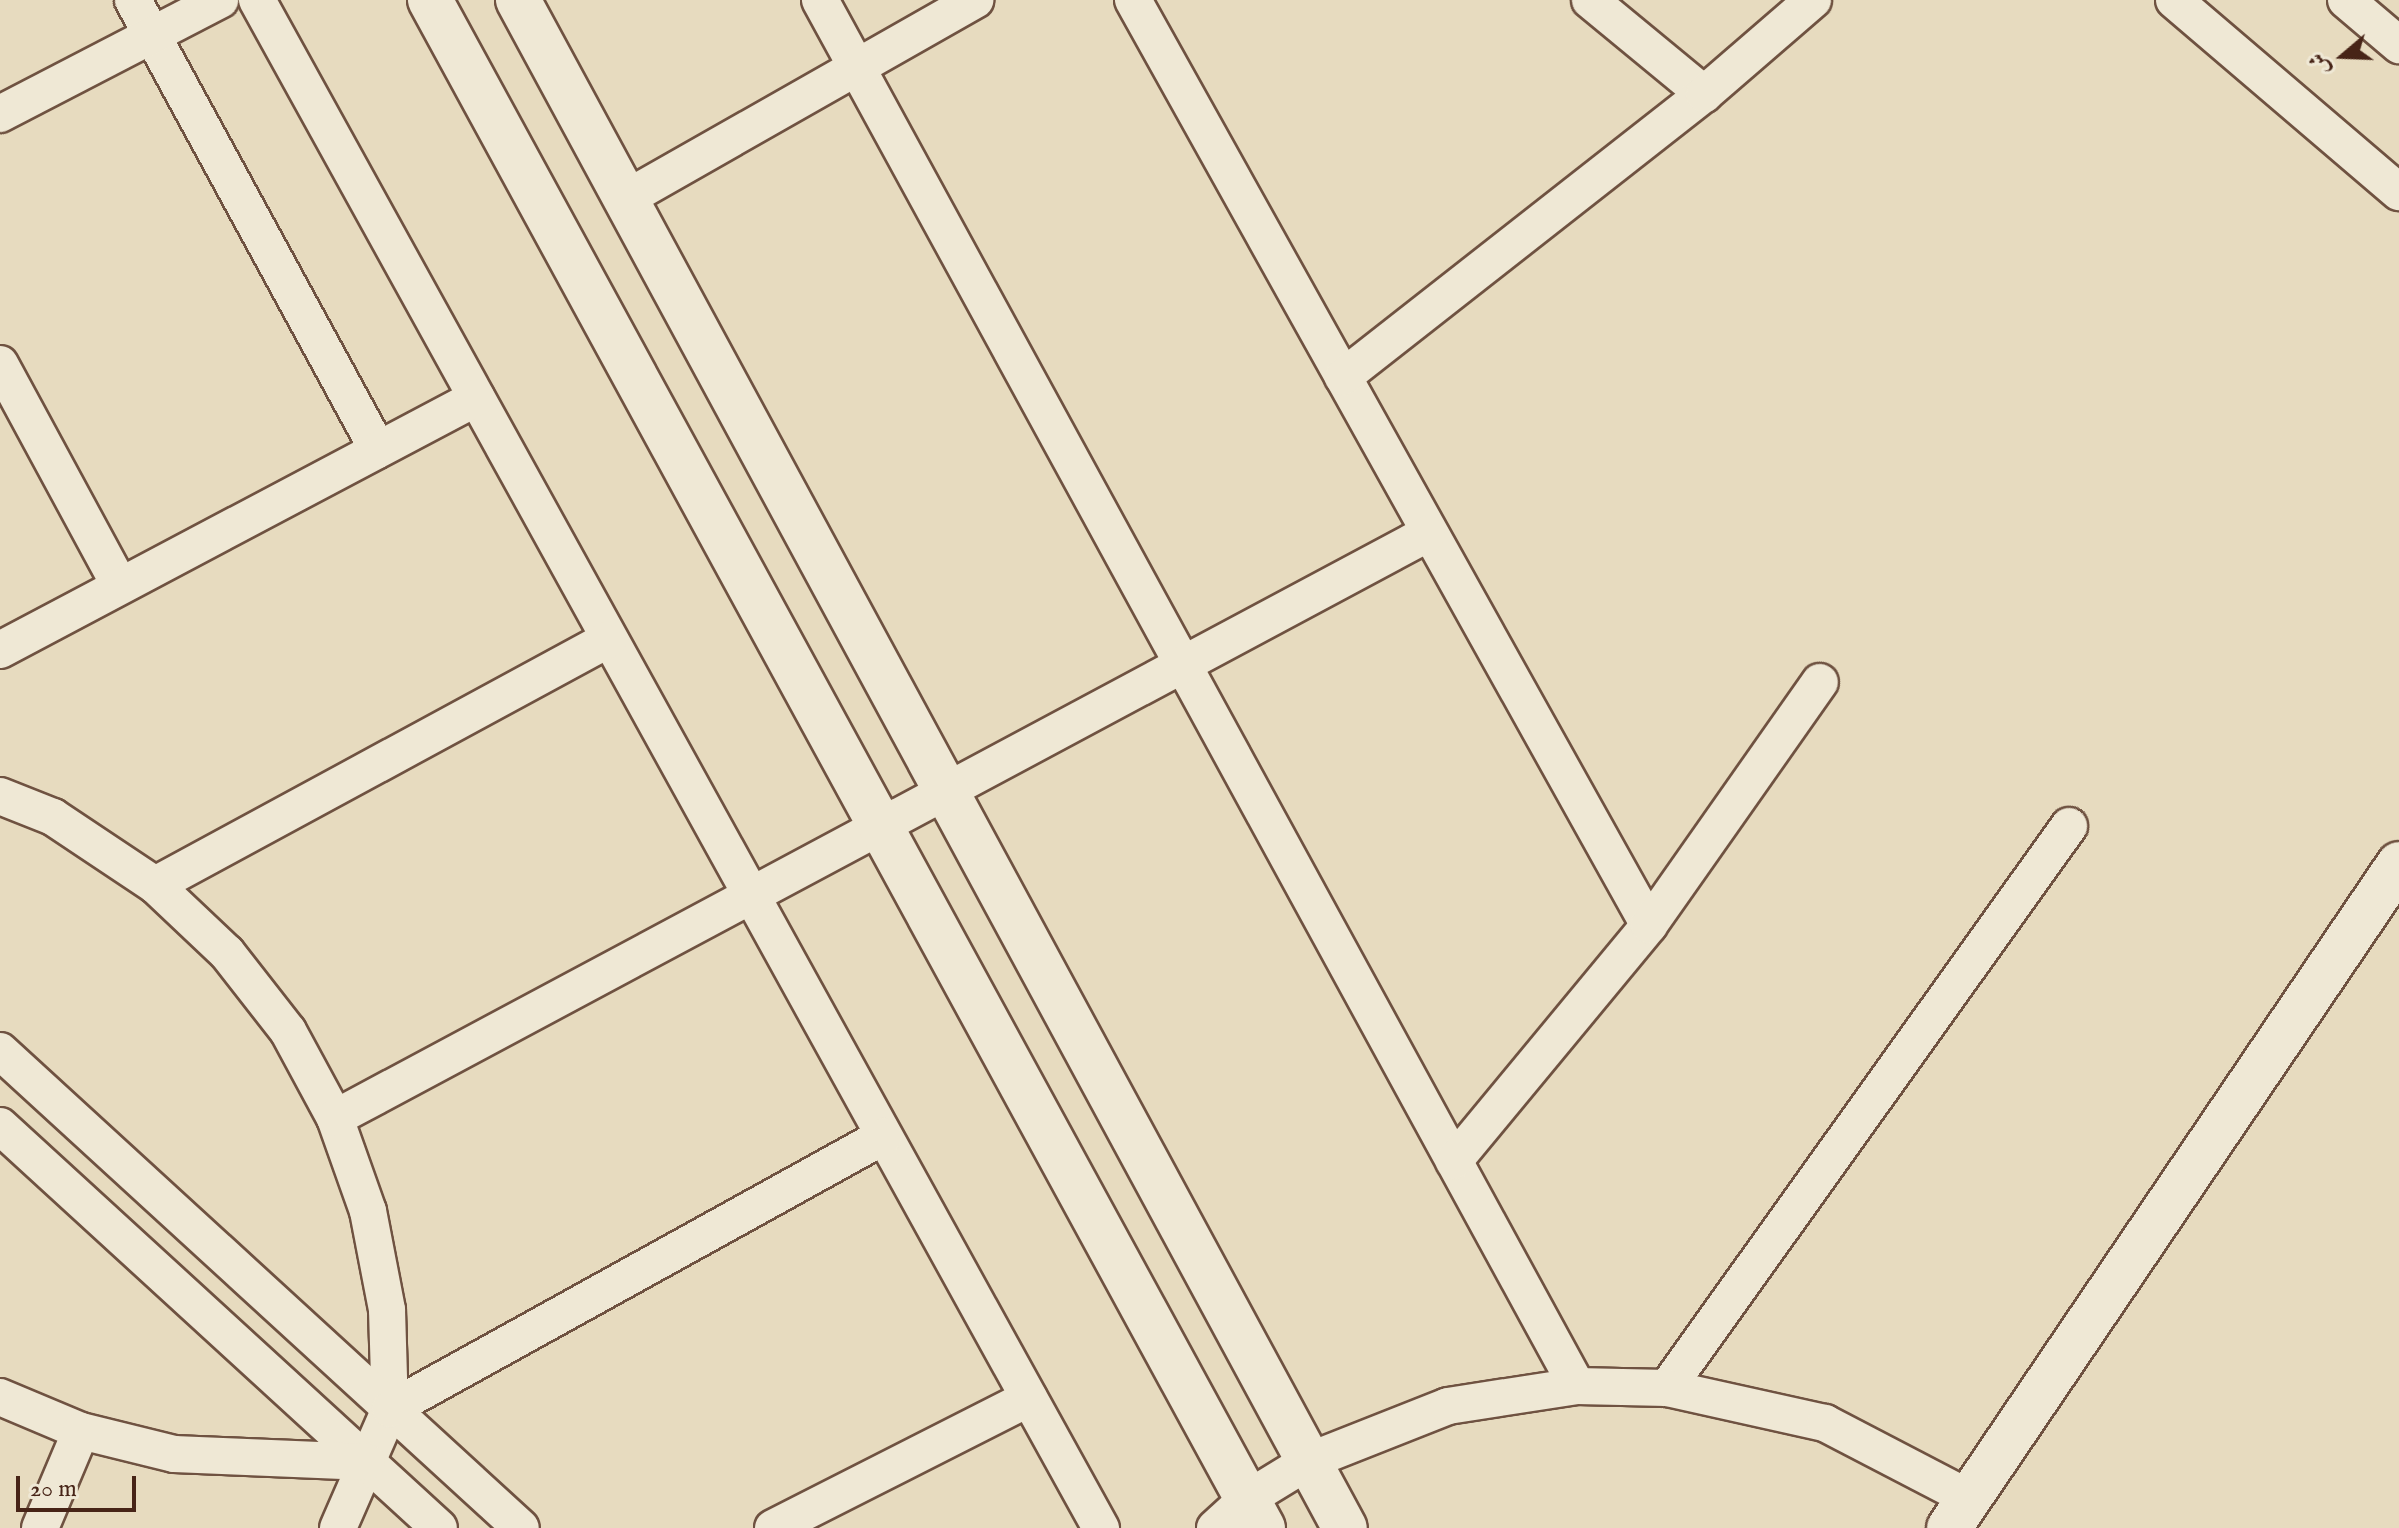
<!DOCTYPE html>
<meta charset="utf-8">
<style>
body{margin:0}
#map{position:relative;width:2399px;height:1528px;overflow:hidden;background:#e7dbbf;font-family:"IM FELL English",Amiri,serif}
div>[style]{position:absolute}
.roads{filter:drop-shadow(2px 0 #6f5241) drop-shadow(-2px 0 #6f5241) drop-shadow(0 2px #6f5241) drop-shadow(0 -2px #6f5241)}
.street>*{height:36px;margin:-18px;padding:0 18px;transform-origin:18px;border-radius:18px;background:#efe8d5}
.secondary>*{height:44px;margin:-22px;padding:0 22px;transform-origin:22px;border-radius:22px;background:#efe8d5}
span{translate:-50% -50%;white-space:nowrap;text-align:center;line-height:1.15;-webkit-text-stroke:6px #efe8d5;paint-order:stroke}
.north{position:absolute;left:2303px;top:16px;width:80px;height:80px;-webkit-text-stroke:6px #efe8d5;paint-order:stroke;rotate:251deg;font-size:22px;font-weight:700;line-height:32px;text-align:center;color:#472417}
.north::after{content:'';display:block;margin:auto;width:28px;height:36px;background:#472417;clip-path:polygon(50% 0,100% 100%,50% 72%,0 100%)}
.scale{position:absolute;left:16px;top:1476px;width:120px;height:36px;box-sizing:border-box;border:4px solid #472417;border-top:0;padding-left:10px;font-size:24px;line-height:28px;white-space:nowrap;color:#472417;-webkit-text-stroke:6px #efe8d5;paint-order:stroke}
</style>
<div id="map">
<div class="roads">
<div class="street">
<div style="left:133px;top:0;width:512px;rotate:61.43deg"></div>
<div style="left:257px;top:0;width:1746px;rotate:61.09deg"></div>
<div style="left:820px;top:0;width:1579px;rotate:61.36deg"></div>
<div style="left:1133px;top:0;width:1059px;rotate:60.85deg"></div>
<div style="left:1590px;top:0;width:148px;rotate:39.5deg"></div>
<div style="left:2174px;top:0;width:296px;rotate:40.5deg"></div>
<div style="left:2346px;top:0;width:70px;rotate:40.3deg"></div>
<div style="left:0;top:114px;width:248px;rotate:-27.4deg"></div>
<div style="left:625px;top:199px;width:403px;rotate:-29.6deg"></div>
<div style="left:0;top:364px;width:252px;rotate:61.6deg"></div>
<div style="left:1343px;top:377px;width:459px;rotate:-38.1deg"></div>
<div style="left:1704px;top:94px;width:144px;rotate:-40.8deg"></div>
<div style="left:0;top:650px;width:539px;rotate:-27.9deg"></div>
<div style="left:0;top:796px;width:57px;rotate:21.6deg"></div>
<div style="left:53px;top:817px;width:123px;rotate:33.7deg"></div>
<div style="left:155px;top:885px;width:99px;rotate:43.4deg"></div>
<div style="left:227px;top:953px;width:99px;rotate:52deg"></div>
<div style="left:288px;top:1031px;width:99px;rotate:61.6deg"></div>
<div style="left:335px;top:1118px;width:99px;rotate:70.5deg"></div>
<div style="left:368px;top:1211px;width:101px;rotate:79.1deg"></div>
<div style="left:387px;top:1310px;width:99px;rotate:88.3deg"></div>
<div style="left:390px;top:1409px;width:130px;rotate:113.6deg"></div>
<div style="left:155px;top:885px;width:516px;rotate:-28.45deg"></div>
<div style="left:0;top:1051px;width:706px;rotate:42.48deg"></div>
<div style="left:335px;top:1118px;width:1238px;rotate:-28.14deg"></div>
<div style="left:0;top:1126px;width:595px;rotate:42.48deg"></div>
<div style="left:1454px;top:1161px;width:306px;rotate:-50.4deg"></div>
<div style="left:1649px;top:925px;width:297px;rotate:-54.9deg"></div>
<div style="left:1667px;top:1388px;width:691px;rotate:-54.42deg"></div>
<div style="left:0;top:1397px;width:88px;rotate:22.8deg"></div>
<div style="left:81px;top:1431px;width:96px;rotate:13.9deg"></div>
<div style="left:174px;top:1454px;width:193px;rotate:2.4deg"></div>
<div style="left:390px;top:1409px;width:564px;rotate:-28.93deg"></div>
<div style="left:40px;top:1528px;width:105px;rotate:-67.1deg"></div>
<div style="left:773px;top:1528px;width:287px;rotate:-26.9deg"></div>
<div style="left:1215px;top:1528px;width:43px;rotate:-42.2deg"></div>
<div style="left:1247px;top:1499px;width:73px;rotate:-31.5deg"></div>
<div style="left:1309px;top:1461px;width:149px;rotate:-21.6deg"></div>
<div style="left:1448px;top:1406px;width:131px;rotate:-8.8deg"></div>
<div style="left:1577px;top:1386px;width:90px;rotate:1.3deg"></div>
<div style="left:1667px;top:1388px;width:162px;rotate:12.5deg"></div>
<div style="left:1825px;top:1423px;width:162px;rotate:27.5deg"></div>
</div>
<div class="secondary">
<div style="left:430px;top:0;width:1740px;rotate:61.4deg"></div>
<div style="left:518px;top:0;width:1737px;rotate:61.58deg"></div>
<div style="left:1949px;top:1528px;width:802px;rotate:-55.87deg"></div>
</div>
</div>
<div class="north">ش</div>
<div class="scale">20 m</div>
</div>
